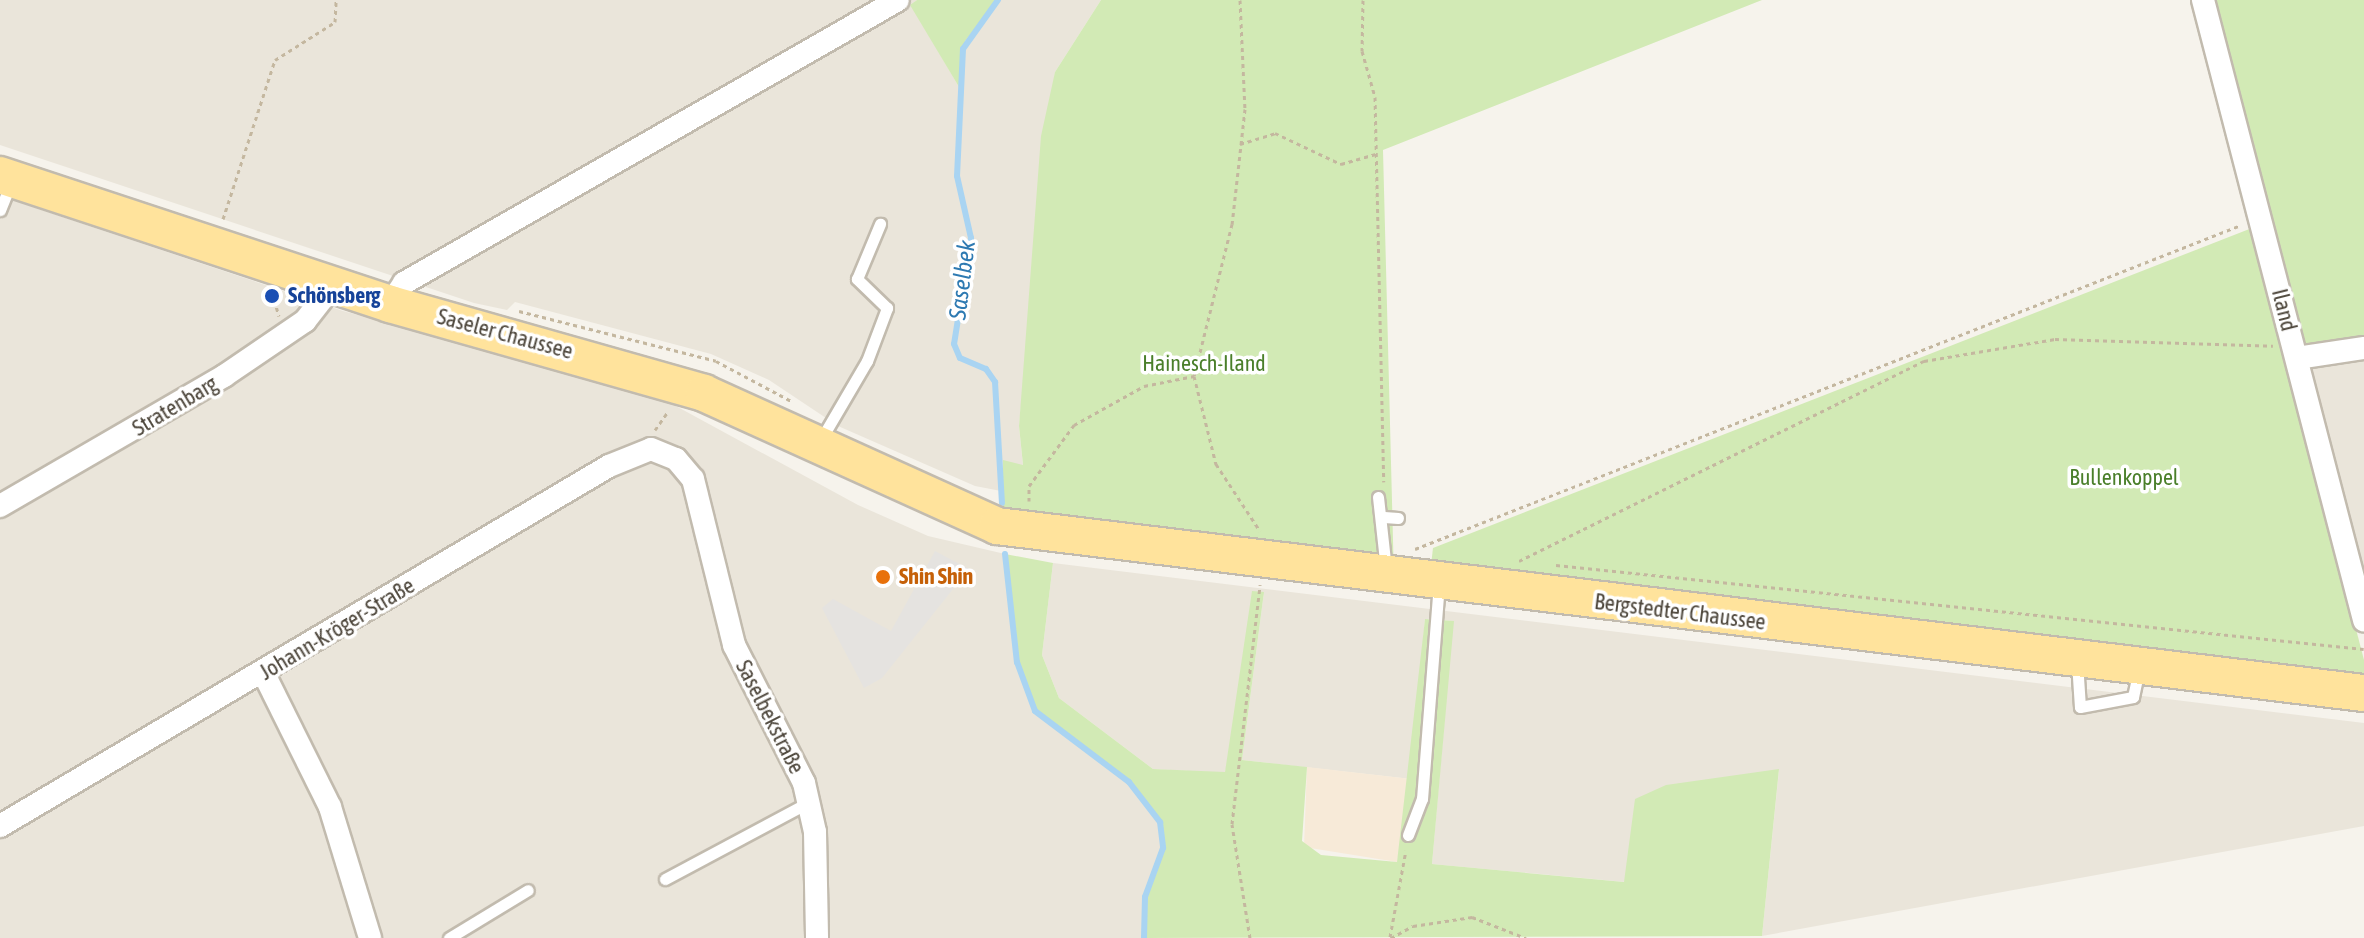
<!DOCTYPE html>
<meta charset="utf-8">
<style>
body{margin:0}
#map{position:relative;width:2364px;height:938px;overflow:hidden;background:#f6f3ec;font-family:"Asap Condensed",sans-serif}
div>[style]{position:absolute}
.residential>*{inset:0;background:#eae5da}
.commercial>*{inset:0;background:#f7ead8}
.green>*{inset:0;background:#d2eab5}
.parking>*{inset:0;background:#e5e3e0}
.stream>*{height:6px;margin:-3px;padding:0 3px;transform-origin:3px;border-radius:3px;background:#a9d4f2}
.path>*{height:3px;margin-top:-1.5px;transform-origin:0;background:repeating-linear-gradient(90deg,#c4b79f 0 4px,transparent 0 8px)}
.roads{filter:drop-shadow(2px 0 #c2bbae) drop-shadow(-2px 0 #c2bbae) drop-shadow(0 2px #c2bbae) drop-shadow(0 -2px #c2bbae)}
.lane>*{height:11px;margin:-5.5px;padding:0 5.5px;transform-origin:5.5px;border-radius:5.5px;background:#fff}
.street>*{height:22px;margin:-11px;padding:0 11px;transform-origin:11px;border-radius:11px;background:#fff}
.primary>*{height:36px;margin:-18px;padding:0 18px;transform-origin:18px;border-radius:18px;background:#ffe39c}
.dots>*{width:22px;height:22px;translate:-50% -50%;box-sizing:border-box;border:4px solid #fff;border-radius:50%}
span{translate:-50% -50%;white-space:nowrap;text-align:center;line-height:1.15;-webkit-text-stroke:7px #fff;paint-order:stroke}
.transit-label{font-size:22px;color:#164399;font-weight:700}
.left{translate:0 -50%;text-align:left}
.street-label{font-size:22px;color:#4b4439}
.park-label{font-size:22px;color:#4a7f2a}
.food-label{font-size:22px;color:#c56008;font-weight:700}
.water-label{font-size:24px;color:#2e7ab2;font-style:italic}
</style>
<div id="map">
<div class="residential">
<div style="clip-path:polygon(0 0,917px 0,911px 5px,962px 92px,965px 41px,998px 0,1101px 0,1055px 72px,1019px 426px,1023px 466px,1003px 461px,1001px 491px,975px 486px,838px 426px,769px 380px,711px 354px,515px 302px,507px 310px,474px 303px,0 145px)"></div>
<div style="clip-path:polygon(0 196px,343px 311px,652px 393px,858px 505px,928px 536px,1005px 554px,1035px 711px,1129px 782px,1160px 822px,1163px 848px,1145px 897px,1144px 938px,0 938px)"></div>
<div style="clip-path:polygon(2364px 348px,2364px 620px,2297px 358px)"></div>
<div style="clip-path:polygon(1053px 563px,2364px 723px,2364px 826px,1762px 936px,1779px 770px,1625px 882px,1432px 864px,1453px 621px,1425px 619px,1411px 779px,1242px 760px,1264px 592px,1225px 773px,1153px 769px,1059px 698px,1042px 655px)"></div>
</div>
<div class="commercial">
<div style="clip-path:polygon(1307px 767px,1411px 779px,1397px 862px,1304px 847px)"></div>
</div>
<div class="green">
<div style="clip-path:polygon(917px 0,998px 0,965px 41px,962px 92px,910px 5px)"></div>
<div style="clip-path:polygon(1101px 0,1762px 0,1383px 150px,1394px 579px,1003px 516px,1003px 460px,1023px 465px,1019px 426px,1041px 136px,1055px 72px)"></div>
<div style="clip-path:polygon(2214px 0,2364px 0,2364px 350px,2308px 357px)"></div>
<div style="clip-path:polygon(2252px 228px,2364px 660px,2364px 693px,1429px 582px,1433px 548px)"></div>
<div style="clip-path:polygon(1005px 554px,1053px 563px,1042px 655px,1059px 698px,1153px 769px,1225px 772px,1252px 591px,1264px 592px,1242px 760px,1307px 767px,1302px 841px,1321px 855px,1397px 862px,1425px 619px,1454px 621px,1432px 864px,1624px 882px,1635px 799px,1666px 785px,1779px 769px,1762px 936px,1144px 938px,1145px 897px,1163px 848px,1160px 822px,1129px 782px,1035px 711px,1017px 662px)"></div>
</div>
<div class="parking">
<div style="clip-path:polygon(935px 551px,969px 569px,882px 678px,864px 688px,822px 608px,833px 599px,891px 631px)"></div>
</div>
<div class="stream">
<div style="left:998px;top:0;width:60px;rotate:125.5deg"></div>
<div style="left:963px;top:49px;width:127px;rotate:92.7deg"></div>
<div style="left:957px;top:176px;width:64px;rotate:77.3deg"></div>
<div style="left:971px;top:238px;width:107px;rotate:99.1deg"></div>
<div style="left:954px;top:344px;width:15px;rotate:67deg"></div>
<div style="left:960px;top:358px;width:28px;rotate:23deg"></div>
<div style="left:986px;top:369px;width:16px;rotate:55deg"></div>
<div style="left:995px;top:382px;width:121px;rotate:86.7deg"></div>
<div style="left:1005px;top:554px;width:109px;rotate:83.7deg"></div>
<div style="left:1017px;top:662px;width:52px;rotate:69.8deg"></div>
<div style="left:1035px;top:711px;width:118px;rotate:37.1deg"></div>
<div style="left:1129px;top:782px;width:51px;rotate:52.2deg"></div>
<div style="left:1160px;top:822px;width:26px;rotate:83deg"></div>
<div style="left:1163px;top:848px;width:52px;rotate:110.2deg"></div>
<div style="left:1145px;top:897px;width:41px;rotate:91.4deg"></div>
</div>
<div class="path">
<div style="left:1240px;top:0;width:109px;rotate:87.4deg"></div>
<div style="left:1245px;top:109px;width:116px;rotate:96.4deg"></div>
<div style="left:1232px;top:224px;width:157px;rotate:104deg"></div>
<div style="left:1194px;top:376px;width:91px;rotate:76deg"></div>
<div style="left:1216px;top:464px;width:80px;rotate:56.7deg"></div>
<div style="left:1363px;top:0;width:51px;rotate:91.1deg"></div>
<div style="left:1362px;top:51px;width:48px;rotate:74.2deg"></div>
<div style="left:1375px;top:97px;width:385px;rotate:88.7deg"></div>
<div style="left:1240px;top:144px;width:37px;rotate:-17deg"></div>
<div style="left:1275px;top:133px;width:73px;rotate:25.2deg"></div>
<div style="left:1341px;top:164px;width:37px;rotate:-16deg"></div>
<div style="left:223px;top:219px;width:167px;rotate:-71.9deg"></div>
<div style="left:275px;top:60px;width:71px;rotate:-32.3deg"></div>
<div style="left:335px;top:22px;width:22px;rotate:-87deg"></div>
<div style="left:272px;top:292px;width:25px;rotate:74deg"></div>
<div style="left:519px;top:311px;width:203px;rotate:14.2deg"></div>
<div style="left:716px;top:361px;width:87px;rotate:28deg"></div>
<div style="left:655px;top:430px;width:21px;rotate:-55deg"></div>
<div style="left:1029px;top:501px;width:15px;rotate:-90deg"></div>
<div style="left:1029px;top:486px;width:76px;rotate:-53.6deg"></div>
<div style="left:1074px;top:425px;width:80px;rotate:-29.1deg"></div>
<div style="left:1144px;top:386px;width:51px;rotate:-11.3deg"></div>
<div style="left:1415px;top:549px;width:887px;rotate:-21.42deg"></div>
<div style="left:1519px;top:561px;width:452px;rotate:-26.3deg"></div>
<div style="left:1924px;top:361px;width:133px;rotate:-9.5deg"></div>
<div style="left:2055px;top:339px;width:218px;rotate:1.8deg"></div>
<div style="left:1556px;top:565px;width:812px;rotate:5.94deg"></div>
<div style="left:1390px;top:937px;width:88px;rotate:-79.6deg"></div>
<div style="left:1250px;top:938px;width:115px;rotate:-99deg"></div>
<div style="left:1232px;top:824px;width:241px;rotate:-83.3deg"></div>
<div style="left:1391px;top:938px;width:25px;rotate:-29deg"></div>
<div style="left:1413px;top:926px;width:60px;rotate:-8.7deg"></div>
<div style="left:1472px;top:917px;width:58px;rotate:21.3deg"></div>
</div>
<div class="roads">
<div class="lane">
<div style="left:0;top:210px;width:29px;rotate:-68deg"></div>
<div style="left:820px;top:441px;width:93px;rotate:-59.6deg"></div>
<div style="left:867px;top:361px;width:57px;rotate:-69.3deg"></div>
<div style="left:887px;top:308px;width:42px;rotate:-136deg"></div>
<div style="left:857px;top:279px;width:60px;rotate:-67.3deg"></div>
<div style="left:1378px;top:497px;width:72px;rotate:83.7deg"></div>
<div style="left:1384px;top:517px;width:14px;rotate:4deg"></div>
<div style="left:2077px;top:662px;width:45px;rotate:86.2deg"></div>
<div style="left:2080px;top:707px;width:54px;rotate:-10.7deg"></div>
<div style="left:2133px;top:697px;width:29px;rotate:-78deg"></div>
<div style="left:1408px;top:835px;width:39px;rotate:-69deg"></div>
<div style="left:1422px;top:799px;width:216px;rotate:-85.5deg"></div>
<div style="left:665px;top:879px;width:163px;rotate:-28.1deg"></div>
<div style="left:449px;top:938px;width:92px;rotate:-31.3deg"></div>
</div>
<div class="street">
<div style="left:2203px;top:0;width:641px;rotate:75.44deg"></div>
<div style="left:390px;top:304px;width:25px;rotate:-56deg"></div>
<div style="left:404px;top:283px;width:569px;rotate:-29.81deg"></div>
<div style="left:2297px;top:358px;width:68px;rotate:-8.5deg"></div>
<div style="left:0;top:506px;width:259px;rotate:-30.1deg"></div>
<div style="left:224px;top:376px;width:98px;rotate:-34.2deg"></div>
<div style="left:305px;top:321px;width:46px;rotate:-52.1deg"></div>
<div style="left:264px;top:674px;width:148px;rotate:63.6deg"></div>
<div style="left:330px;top:807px;width:137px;rotate:73deg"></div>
<div style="left:0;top:826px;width:707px;rotate:-30.59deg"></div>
<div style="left:609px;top:466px;width:45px;rotate:-22deg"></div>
<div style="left:651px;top:449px;width:27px;rotate:22deg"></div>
<div style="left:676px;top:459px;width:26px;rotate:50deg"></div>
<div style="left:693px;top:479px;width:171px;rotate:76.1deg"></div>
<div style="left:734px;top:645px;width:155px;rotate:63.1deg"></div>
<div style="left:804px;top:783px;width:50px;rotate:77.3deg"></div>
<div style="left:815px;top:832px;width:106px;rotate:88.9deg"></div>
</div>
<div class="primary">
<div style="left:0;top:175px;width:411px;rotate:18.3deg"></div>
<div style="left:390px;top:304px;width:326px;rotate:15.8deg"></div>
<div style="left:704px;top:393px;width:322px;rotate:24.4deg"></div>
<div style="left:997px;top:526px;width:1377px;rotate:6.97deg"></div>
</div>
</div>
<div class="dots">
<div style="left:272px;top:296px;background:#1a4fb4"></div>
<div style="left:883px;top:577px;background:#e8710a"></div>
</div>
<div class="transit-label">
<span class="left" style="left:288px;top:296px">Schönsberg</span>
</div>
<div class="street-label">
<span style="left:2284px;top:310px;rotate:76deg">Iland</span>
<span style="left:505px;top:334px;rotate:15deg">Saseler Chaussee</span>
<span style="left:175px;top:406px;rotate:-31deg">Stratenbarg</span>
<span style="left:1680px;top:612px;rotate:7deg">Bergstedter Chaussee</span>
<span style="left:337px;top:629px;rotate:-31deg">Johann-Kröger-Straße</span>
<span style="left:770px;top:717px;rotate:63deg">Saselbekstraße</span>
</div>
<div class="park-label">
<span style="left:1204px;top:364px">Hainesch-Iland</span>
<span style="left:2124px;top:478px">Bullenkoppel</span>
</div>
<div class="food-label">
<span class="left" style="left:899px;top:577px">Shin Shin</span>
</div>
<div class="water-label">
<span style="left:962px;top:280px;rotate:-83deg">Saselbek</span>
</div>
</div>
